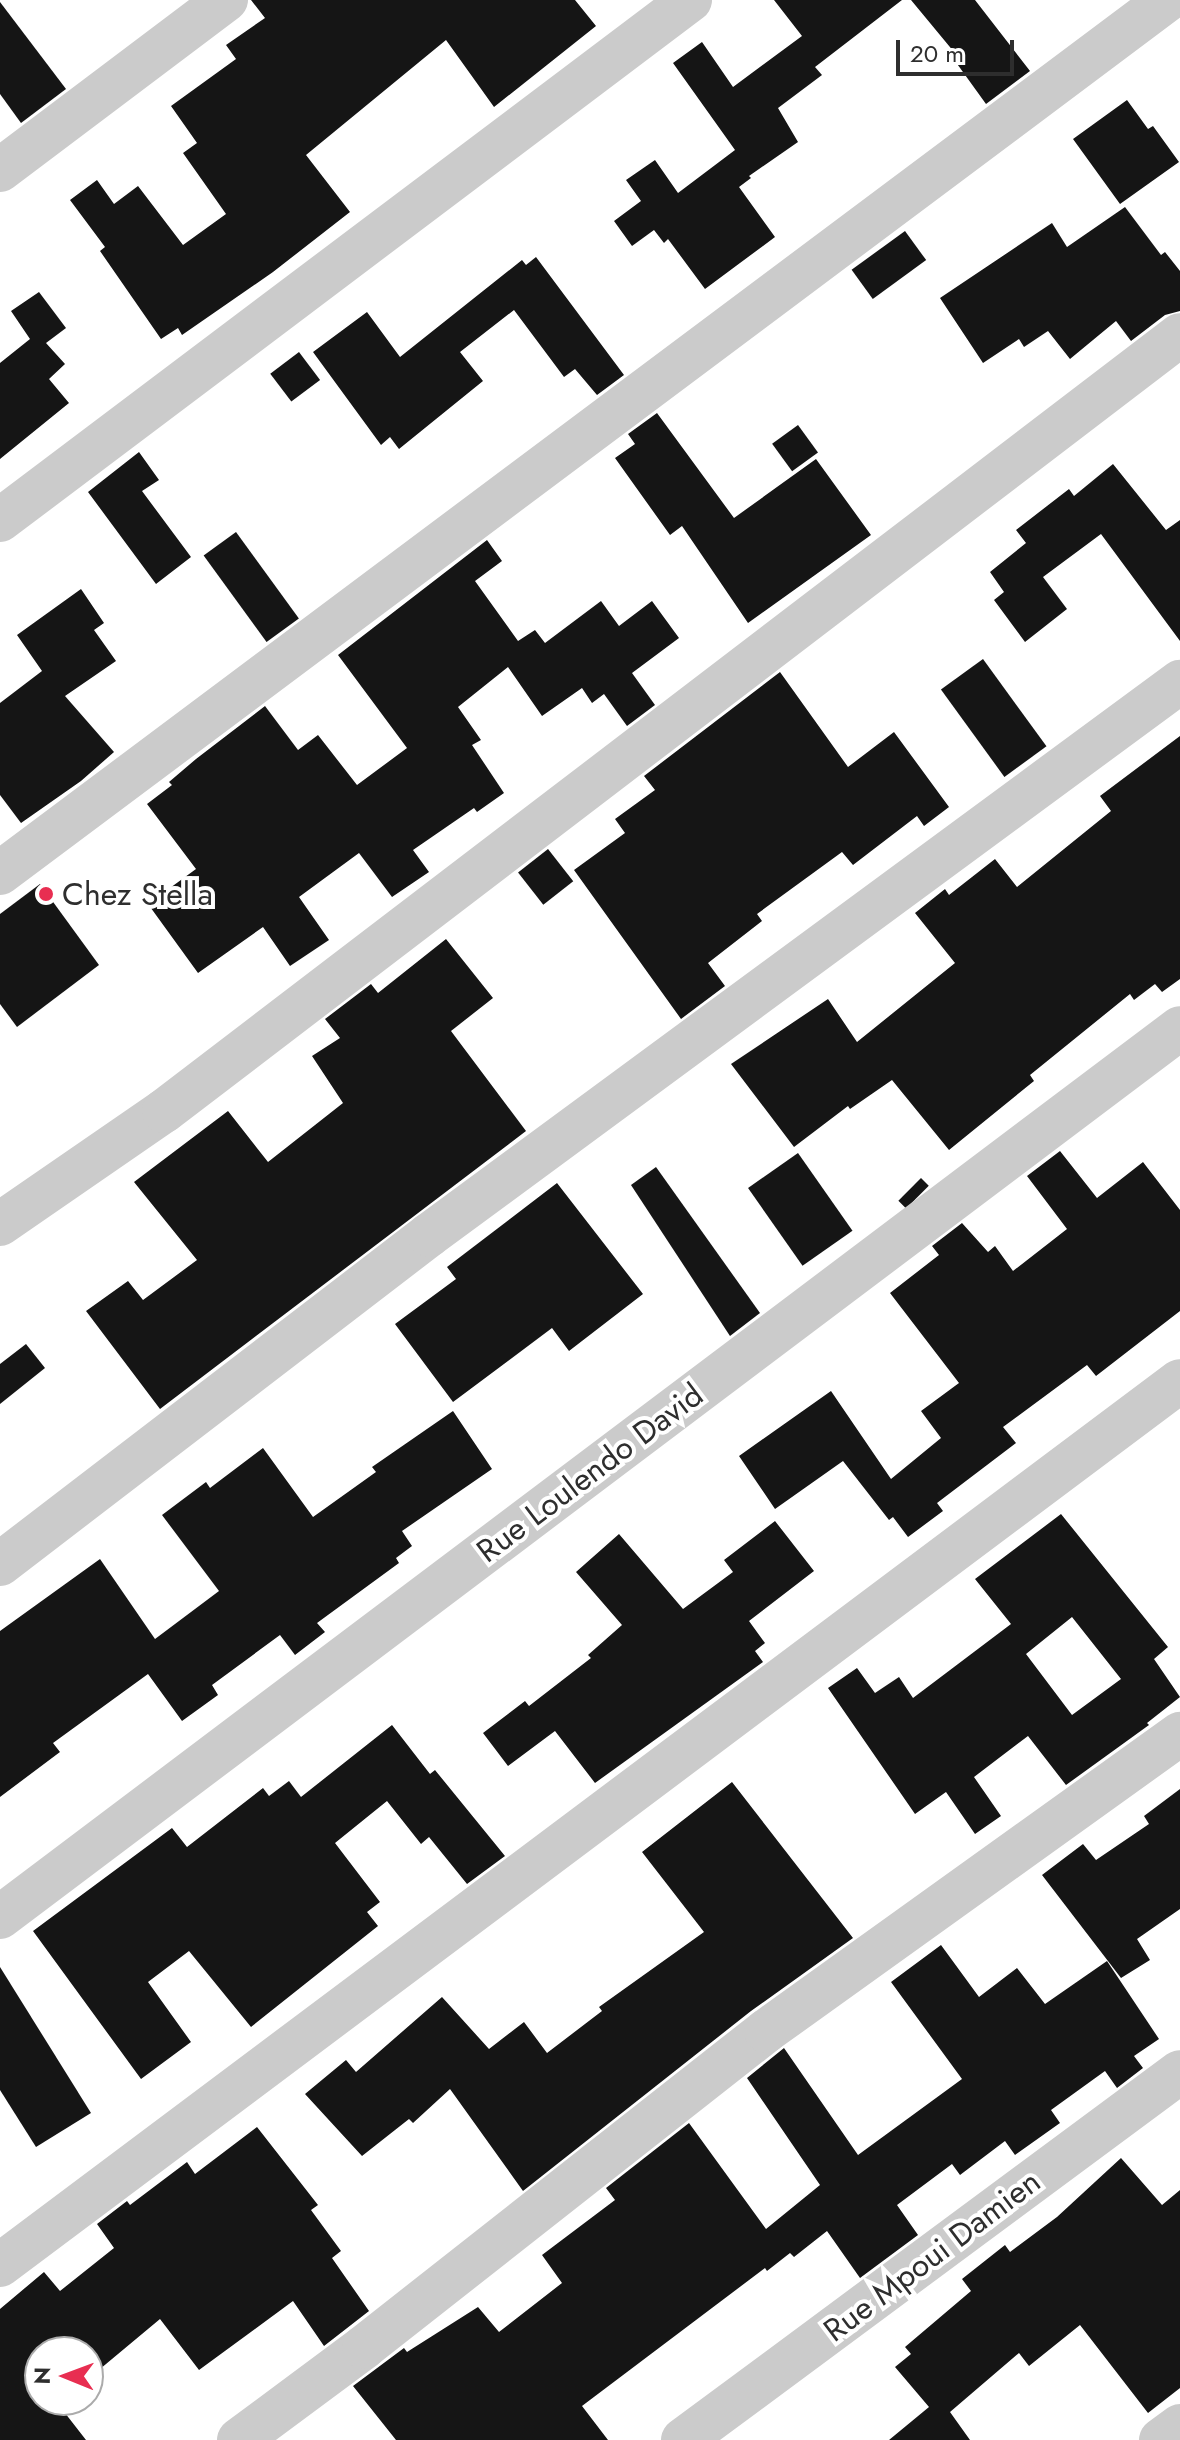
<!DOCTYPE html>
<style>
body{margin:0}
#map{position:relative;width:1180px;height:2440px;overflow:hidden;background:#fff;font-family:Jost,sans-serif}
div>[style]{position:absolute}
.building>*{inset:0;background:#151515;transform-origin:0 0}
.minor>*{height:44px;margin:-22px;padding:0 22px;transform-origin:22px;border-radius:22px;background:#cbcbcb}
.dots>*{width:22px;height:22px;translate:-50% -50%;box-sizing:border-box;border:4px solid #fff;border-radius:50%}
span{translate:-50% -50%;white-space:nowrap;text-align:center;line-height:1.15;-webkit-text-stroke:8px #fff;paint-order:stroke}
.poi-label{font-size:32px;color:#2e2e2e}
.left{translate:0 -50%;text-align:left}
.street-label{font-size:32px;color:#2e2e2e}
.north{position:absolute;left:24px;top:2336px;width:80px;height:80px;box-sizing:border-box;background:#fff;border:2px solid #ababab;border-radius:50%;rotate:271deg;font-size:22px;font-weight:700;line-height:32px;text-align:center;color:#2e2e2e}
.north::after{content:'';display:block;margin:auto;width:28px;height:36px;background:#e82e51;clip-path:polygon(50% 0,100% 100%,50% 72%,0 100%)}
.scale{position:absolute;left:896px;top:40px;width:118px;height:36px;box-sizing:border-box;border:4px solid #2e2e2e;border-top:0;padding-left:10px;font-size:24px;line-height:28px;white-space:nowrap;color:#2e2e2e;-webkit-text-stroke:6px #fff;paint-order:stroke}
</style>
<div id="map">
<div class="building">
<div style="clip-path:polygon(251px 0,575px 0,596px 26px,494px 107px,446px 40px,306px 155px,350px 212px,273px 272px,182px 335px,178px 328px,161px 339px,100px 251px,105px 247px,70px 200px,97px 180px,114px 204px,138px 186px,183px 245px,226px 214px,183px 153px,197px 143px,171px 106px,236px 59px,226px 45px,265px 18px)"></div>
<div style="clip-path:polygon(774px 0,902px 0,815px 67px,822px 75px,778px 108px,798px 142px,749px 176px,751px 178px,739px 187px,775px 237px,705px 289px,668px 239px,664px 243px,654px 230px,632px 246px,614px 221px,641px 201px,626px 180px,655px 160px,678px 193px,735px 150px,673px 63px,702px 42px,733px 87px,802px 36px)"></div>
<div style="clip-path:polygon(911px 0,975px 0,1030px 71px,986px 104px,955px 61px,959px 58px)"></div>
<div style="clip-path:polygon(0 2px,66px 89px,21px 123px,0 94px)"></div>
<div style="clip-path:polygon(1127px 100px,1148px 129px,1153px 126px,1179px 162px,1120px 204px,1073px 139px)"></div>
<div style="clip-path:polygon(1125px 207px,1161px 255px,1165px 252px,1180px 271px,1180px 311px,1165px 315px,1131px 341px,1116px 321px,1070px 359px,1048px 331px,1024px 347px,1019px 339px,983px 363px,940px 298px,1052px 223px,1067px 247px)"></div>
<div style="left:905px;top:231px;width:36px;height:66px;rotate:54deg"></div>
<div style="clip-path:polygon(536px 257px,624px 375px,597px 395px,575px 369px,564px 377px,514px 310px,460px 352px,483px 381px,399px 449px,390px 437px,381px 445px,313px 352px,367px 312px,400px 357px,522px 260px,526px 265px)"></div>
<div style="clip-path:polygon(39px 292px,66px 328px,46px 343px,65px 364px,49px 379px,69px 403px,0 459px,0 363px,30px 339px,11px 311px)"></div>
<div style="left:299px;top:352px;width:35px;height:36px;rotate:53deg"></div>
<div style="clip-path:polygon(657px 413px,734px 518px,816px 459px,871px 535px,748px 623px,682px 526px,670px 535px,615px 458px,635px 444px,628px 434px)"></div>
<div style="left:798px;top:425px;width:34px;height:32px;rotate:54deg"></div>
<div style="clip-path:polygon(139px 452px,159px 480px,142px 491px,191px 557px,156px 584px,88px 492px)"></div>
<div style="clip-path:polygon(1113px 464px,1166px 530px,1180px 520px,1180px 641px,1101px 534px,1043px 577px,1067px 609px,1025px 642px,994px 600px,1004px 592px,990px 572px,1026px 543px,1016px 530px,1069px 489px,1074px 496px)"></div>
<div style="left:236px;top:532px;width:107px;height:40px;rotate:54deg"></div>
<div style="clip-path:polygon(487px 540px,502px 561px,475px 581px,518px 641px,535px 630px,545px 643px,601px 601px,619px 626px,652px 601px,679px 638px,632px 673px,655px 705px,627px 726px,604px 694px,592px 703px,582px 688px,542px 716px,508px 667px,458px 707px,481px 740px,472px 745px,504px 793px,477px 812px,474px 808px,413px 850px,429px 872px,392px 897px,359px 853px,299px 897px,329px 940px,290px 966px,263px 927px,198px 973px,148px 904px,196px 869px,147px 804px,172px 785px,169px 782px,196px 759px,265px 706px,298px 750px,318px 735px,357px 785px,407px 748px,338px 655px)"></div>
<div style="clip-path:polygon(81px 589px,104px 623px,94px 630px,116px 661px,65px 696px,114px 752px,81px 781px,21px 823px,0 795px,0 703px,42px 671px,17px 635px)"></div>
<div style="left:983px;top:659px;width:108px;height:52px;rotate:54deg"></div>
<div style="clip-path:polygon(780px 672px,848px 767px,894px 732px,949px 807px,924px 826px,917px 816px,853px 865px,842px 852px,757px 914px,762px 921px,708px 963px,725px 986px,681px 1019px,574px 870px,625px 833px,615px 819px,655px 790px,644px 776px)"></div>
<div style="clip-path:polygon(1180px 736px,1180px 979px,1162px 992px,1155px 984px,1134px 1000px,1130px 994px,1030px 1075px,1034px 1081px,949px 1150px,892px 1080px,850px 1109px,848px 1106px,794px 1147px,731px 1064px,828px 999px,857px 1042px,955px 963px,915px 913px,945px 889px,949px 895px,995px 859px,1017px 887px,1111px 811px,1100px 796px)"></div>
<div style="left:548px;top:849px;width:41px;height:38px;rotate:52deg"></div>
<div style="clip-path:polygon(40px 884px,99px 965px,17px 1027px,0 1004px,0 914px)"></div>
<div style="clip-path:polygon(446px 939px,493px 998px,451px 1031px,526px 1131px,160px 1409px,86px 1311px,128px 1281px,143px 1300px,197px 1260px,134px 1182px,228px 1111px,268px 1162px,343px 1103px,312px 1056px,340px 1038px,325px 1019px,371px 984px,378px 993px)"></div>
<div style="clip-path:polygon(1060px 1151px,1097px 1198px,1143px 1162px,1180px 1210px,1180px 1311px,1096px 1376px,1087px 1365px,1003px 1427px,1016px 1443px,937px 1503px,943px 1511px,908px 1537px,893px 1517px,889px 1520px,843px 1461px,775px 1509px,739px 1456px,831px 1391px,891px 1479px,941px 1438px,921px 1411px,959px 1383px,890px 1293px,939px 1255px,932px 1246px,962px 1223px,988px 1252px,995px 1246px,1013px 1271px,1067px 1229px,1027px 1176px)"></div>
<div style="left:798px;top:1153px;width:95px;height:61px;rotate:55deg"></div>
<div style="clip-path:polygon(656px 1167px,760px 1313px,730px 1336px,631px 1185px)"></div>
<div style="left:921px;top:1178px;width:11px;height:32px;rotate:45deg"></div>
<div style="clip-path:polygon(557px 1183px,643px 1294px,569px 1351px,552px 1328px,453px 1402px,395px 1324px,456px 1279px,447px 1267px)"></div>
<div style="clip-path:polygon(26px 1344px,45px 1368px,0 1404px,0 1364px)"></div>
<div style="clip-path:polygon(453px 1411px,492px 1469px,402px 1531px,412px 1546px,396px 1558px,399px 1563px,317px 1623px,325px 1632px,295px 1655px,280px 1635px,212px 1685px,218px 1695px,182px 1721px,148px 1674px,53px 1743px,60px 1752px,0 1797px,0 1631px,100px 1559px,155px 1639px,219px 1591px,162px 1515px,206px 1482px,210px 1488px,263px 1448px,313px 1517px,376px 1472px,372px 1467px)"></div>
<div style="clip-path:polygon(evenodd,1061px 1514px,1168px 1647px,1154px 1659px,1180px 1697px,1147px 1723px,1149px 1725px,1066px 1785px,1028px 1736px,974px 1777px,1001px 1816px,975px 1834px,946px 1792px,915px 1814px,828px 1688px,857px 1668px,875px 1693px,899px 1677px,913px 1698px,1011px 1624px,975px 1579px,1061px 1514px,1072px 1617px,1121px 1679px,1072px 1715px,1026px 1654px,1072px 1617px)"></div>
<div style="clip-path:polygon(775px 1521px,814px 1571px,749px 1621px,765px 1643px,755px 1651px,763px 1662px,595px 1783px,555px 1731px,508px 1766px,483px 1733px,525px 1701px,529px 1706px,591px 1658px,588px 1655px,622px 1625px,576px 1572px,619px 1534px,683px 1609px,733px 1572px,724px 1560px)"></div>
<div style="clip-path:polygon(392px 1725px,430px 1774px,435px 1770px,505px 1856px,467px 1884px,429px 1837px,421px 1844px,387px 1801px,335px 1843px,380px 1902px,367px 1912px,378px 1926px,251px 2027px,189px 1951px,148px 1982px,191px 2042px,141px 2079px,33px 1931px,172px 1828px,187px 1847px,263px 1788px,269px 1796px,289px 1781px,301px 1797px)"></div>
<div style="clip-path:polygon(732px 1782px,853px 1938px,751px 2011px,523px 2191px,450px 2089px,413px 2123px,409px 2119px,362px 2156px,305px 2094px,346px 2060px,356px 2072px,442px 1997px,489px 2049px,524px 2022px,547px 2053px,602px 2011px,599px 2007px,704px 1932px,642px 1852px)"></div>
<div style="clip-path:polygon(1180px 1789px,1180px 1909px,1137px 1939px,1150px 1960px,1121px 1978px,1042px 1875px,1083px 1844px,1096px 1860px,1149px 1824px,1144px 1816px)"></div>
<div style="clip-path:polygon(941px 1945px,979px 1997px,1017px 1968px,1045px 2004px,1107px 1961px,1159px 2039px,1134px 2056px,1143px 2068px,1117px 2088px,1105px 2071px,1051px 2110px,1060px 2123px,1015px 2155px,1005px 2141px,960px 2175px,952px 2164px,897px 2205px,918px 2235px,860px 2278px,827px 2231px,794px 2257px,790px 2253px,767px 2271px,765px 2268px,582px 2406px,608px 2440px,396px 2440px,353px 2386px,404px 2348px,407px 2352px,478px 2307px,499px 2332px,562px 2283px,542px 2255px,615px 2200px,606px 2188px,689px 2123px,766px 2229px,820px 2185px,747px 2078px,784px 2048px,858px 2155px,962px 2079px,891px 1982px)"></div>
<div style="clip-path:polygon(0 1967px,91px 2113px,36px 2147px,0 2090px)"></div>
<div style="clip-path:polygon(257px 2127px,318px 2205px,311px 2210px,341px 2251px,332px 2258px,369px 2311px,324px 2346px,293px 2301px,199px 2370px,160px 2319px,88px 2379px,88px 2352px,40px 2352px,40px 2400px,63px 2400px,58px 2404px,86px 2440px,0 2440px,0 2309px,44px 2272px,60px 2291px,114px 2248px,97px 2224px,127px 2201px,130px 2205px,187px 2162px,195px 2174px)"></div>
<div style="clip-path:polygon(1121px 2158px,1162px 2205px,1180px 2190px,1180px 2388px,1148px 2413px,1080px 2325px,1029px 2366px,1019px 2353px,950px 2412px,970px 2440px,889px 2440px,929px 2407px,895px 2367px,911px 2354px,905px 2347px,971px 2291px,962px 2279px,1005px 2245px,1010px 2252px,1057px 2217px)"></div>
</div>
<div class="minor">
<div style="left:0;top:170px;width:283px;rotate:-37deg"></div>
<div style="left:0;top:520px;width:864px;rotate:-37deg"></div>
<div style="left:0;top:873px;width:1457px;rotate:-36.8deg"></div>
<div style="left:0;top:1224px;width:199px;rotate:-34.6deg"></div>
<div style="left:164px;top:1111px;width:1278px;rotate:-37.37deg"></div>
<div style="left:0;top:1564px;width:541px;rotate:-37.48deg"></div>
<div style="left:429px;top:1235px;width:933px;rotate:-36.37deg"></div>
<div style="left:0;top:1917px;width:1477px;rotate:-36.99deg"></div>
<div style="left:0;top:2265px;width:1474px;rotate:-36.84deg"></div>
<div style="left:239px;top:2440px;width:156px;rotate:-36.6deg"></div>
<div style="left:364px;top:2347px;width:511px;rotate:-38.17deg"></div>
<div style="left:766px;top:2031px;width:510px;rotate:-35.66deg"></div>
<div style="left:683px;top:2440px;width:618px;rotate:-36.52deg"></div>
<div style="left:1161px;top:2440px;width:24px;rotate:-36deg"></div>
</div>
<div class="dots">
<div style="left:46px;top:894px;background:#e82e51"></div>
</div>
<div class="poi-label">
<span class="left" style="left:62px;top:894px">Chez Stella</span>
</div>
<div class="street-label">
<span style="left:590px;top:1473px;rotate:-37deg">Rue Loulendo David</span>
<span style="left:932px;top:2256px;rotate:-37deg">Rue Mpoui Damien</span>
</div>
<div class="north">N</div>
<div class="scale">20 m</div>
</div>
